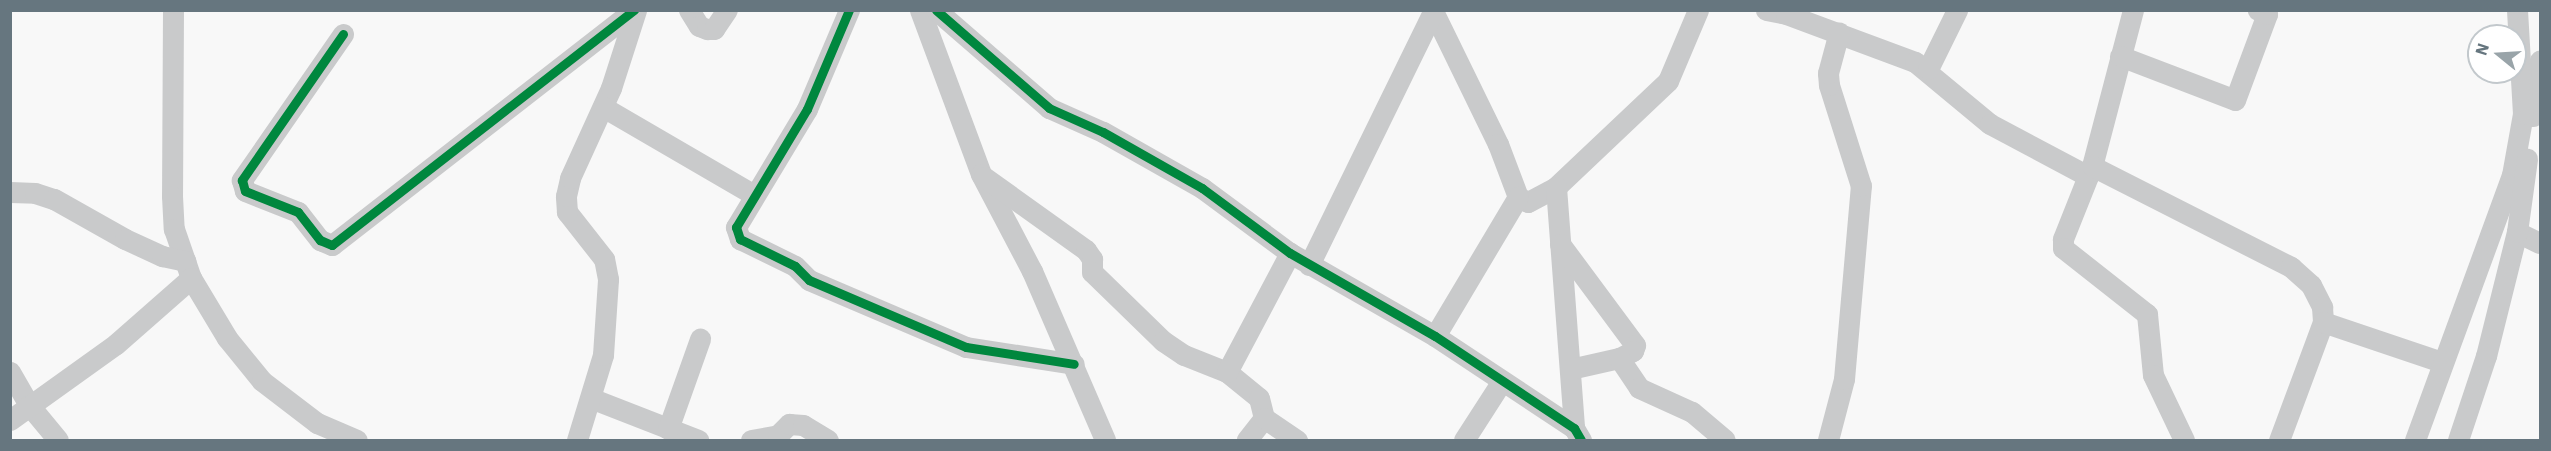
<!DOCTYPE html>
<style>
body{margin:0}
#map{position:relative;width:2551px;height:451px;overflow:hidden;background:#f8f8f8;font-family:"IBM Plex Sans",sans-serif}
div>[style]{position:absolute}
.minor>*{height:21px;margin:-10.5px;padding:0 10.5px;transform-origin:10.5px;border-radius:10.5px;background:#c9cacb}
.cycleway>*{height:9px;margin:-4.5px;padding:0 4.5px;transform-origin:4.5px;border-radius:4.5px;background:#00873e}
span{translate:-50% -50%;white-space:nowrap;text-align:center;line-height:1.15;-webkit-text-stroke:6px #fff;paint-order:stroke}
.frame{position:absolute;inset:0;border:12px solid #66767f;pointer-events:none}
.north{position:absolute;left:2467px;top:24px;width:60px;height:60px;box-sizing:border-box;background:#fff;border:2px solid #c2c8cc;border-radius:50%;rotate:288deg;font-size:16px;font-weight:700;line-height:24px;text-align:center;color:#66767f}
.north::after{content:'';display:block;margin:auto;width:21px;height:27px;background:#99a4a9;clip-path:polygon(50% 0,100% 100%,50% 72%,0 100%)}
</style>
<div id="map">
<div class="minor">
<div style="left:173px;top:10px;width:186px;rotate:90.3deg"></div>
<div style="left:172px;top:196px;width:33px;rotate:87deg"></div>
<div style="left:174px;top:229px;width:52px;rotate:70.9deg"></div>
<div style="left:191px;top:278px;width:70px;rotate:59deg"></div>
<div style="left:227px;top:338px;width:55px;rotate:50.9deg"></div>
<div style="left:262px;top:381px;width:69px;rotate:37.4deg"></div>
<div style="left:317px;top:423px;width:43px;rotate:23deg"></div>
<div style="left:689px;top:10px;width:19px;rotate:58deg"></div>
<div style="left:699px;top:26px;width:9px;rotate:21deg"></div>
<div style="left:707px;top:29px;width:7px"></div>
<div style="left:714px;top:29px;width:23px;rotate:-56deg"></div>
<div style="left:849px;top:10px;width:108px;rotate:113deg"></div>
<div style="left:807px;top:109px;width:138px;rotate:121deg"></div>
<div style="left:736px;top:227px;width:13px;rotate:72deg"></div>
<div style="left:740px;top:239px;width:61px;rotate:26.1deg"></div>
<div style="left:795px;top:266px;width:20px;rotate:45deg"></div>
<div style="left:809px;top:280px;width:171px;rotate:23.1deg"></div>
<div style="left:966px;top:347px;width:109px;rotate:8.9deg"></div>
<div style="left:920px;top:10px;width:175px;rotate:69.6deg"></div>
<div style="left:981px;top:174px;width:110px;rotate:62.3deg"></div>
<div style="left:1032px;top:271px;width:184px;rotate:66.6deg"></div>
<div style="left:936px;top:10px;width:150px;rotate:40.9deg"></div>
<div style="left:1049px;top:108px;width:59px;rotate:24deg"></div>
<div style="left:1103px;top:132px;width:114px;rotate:29.5deg"></div>
<div style="left:1202px;top:188px;width:109px;rotate:36.5deg"></div>
<div style="left:1290px;top:253px;width:167px;rotate:29.8deg"></div>
<div style="left:1435px;top:336px;width:167px;rotate:33.5deg"></div>
<div style="left:1574px;top:428px;width:14px;rotate:60deg"></div>
<div style="left:1766px;top:10px;width:20px;rotate:11deg"></div>
<div style="left:1786px;top:14px;width:138px;rotate:20.4deg"></div>
<div style="left:1915px;top:62px;width:97px;rotate:39.6deg"></div>
<div style="left:1990px;top:124px;width:111px;rotate:28deg"></div>
<div style="left:2133px;top:10px;width:161px;rotate:104.7deg"></div>
<div style="left:2092px;top:166px;width:79px;rotate:111.7deg"></div>
<div style="left:2063px;top:239px;width:9px;rotate:90deg"></div>
<div style="left:2063px;top:248px;width:107px;rotate:38.2deg"></div>
<div style="left:2147px;top:314px;width:61px;rotate:84.4deg"></div>
<div style="left:2153px;top:375px;width:72px;rotate:64.5deg"></div>
<div style="left:1434px;top:13px;width:146px;rotate:64deg"></div>
<div style="left:1498px;top:144px;width:57px;rotate:69.3deg"></div>
<div style="left:1518px;top:197px;width:11px;rotate:27deg"></div>
<div style="left:1528px;top:202px;width:32px;rotate:-28deg"></div>
<div style="left:1556px;top:187px;width:154px;rotate:-43.4deg"></div>
<div style="left:1668px;top:81px;width:77px;rotate:-67.1deg"></div>
<div style="left:343px;top:34px;width:178px;rotate:124.7deg"></div>
<div style="left:242px;top:180px;width:11px;rotate:75deg"></div>
<div style="left:245px;top:191px;width:57px;rotate:21.6deg"></div>
<div style="left:298px;top:212px;width:36px;rotate:52deg"></div>
<div style="left:320px;top:240px;width:13px;rotate:23deg"></div>
<div style="left:332px;top:245px;width:383px;rotate:-37.9deg"></div>
<div style="left:2120px;top:56px;width:123px;rotate:20.9deg"></div>
<div style="left:2235px;top:100px;width:92px;rotate:-69.6deg"></div>
<div style="left:2267px;top:14px;width:10px;rotate:-156deg"></div>
<div style="left:1928px;top:69px;width:66px;rotate:-63.8deg"></div>
<div style="left:603px;top:107px;width:175px;rotate:30.2deg"></div>
<div style="left:2533px;top:116px;width:56px;rotate:-82.9deg"></div>
<div style="left:2092px;top:166px;width:223px;rotate:26.9deg"></div>
<div style="left:2291px;top:267px;width:27px;rotate:42deg"></div>
<div style="left:2311px;top:285px;width:25px;rotate:63deg"></div>
<div style="left:2322px;top:307px;width:15px;rotate:86deg"></div>
<div style="left:2323px;top:322px;width:126px;rotate:110.4deg"></div>
<div style="left:984px;top:177px;width:125px;rotate:35.6deg"></div>
<div style="left:1086px;top:250px;width:11px;rotate:56deg"></div>
<div style="left:1092px;top:259px;width:13px;rotate:90deg"></div>
<div style="left:1092px;top:272px;width:99px;rotate:44.2deg"></div>
<div style="left:1163px;top:341px;width:25px;rotate:34deg"></div>
<div style="left:1184px;top:355px;width:46px;rotate:21.6deg"></div>
<div style="left:1227px;top:372px;width:41px;rotate:39.1deg"></div>
<div style="left:1259px;top:398px;width:21px;rotate:76deg"></div>
<div style="left:1264px;top:418px;width:28px;rotate:128deg"></div>
<div style="left:1556px;top:187px;width:242px;rotate:85.7deg"></div>
<div style="left:10px;top:192px;width:25px;rotate:2deg"></div>
<div style="left:35px;top:193px;width:20px;rotate:18deg"></div>
<div style="left:54px;top:199px;width:81px;rotate:29.4deg"></div>
<div style="left:125px;top:239px;width:41px;rotate:24.7deg"></div>
<div style="left:162px;top:256px;width:24px;rotate:12deg"></div>
<div style="left:2517px;top:232px;width:25px;rotate:26deg"></div>
<div style="left:1560px;top:244px;width:126px;rotate:53.4deg"></div>
<div style="left:1635px;top:345px;width:6px;rotate:108deg"></div>
<div style="left:1633px;top:351px;width:16px;rotate:153deg"></div>
<div style="left:1619px;top:358px;width:50px;rotate:167.3deg"></div>
<div style="left:1309px;top:265px;width:284px;rotate:-63.9deg"></div>
<div style="left:2323px;top:322px;width:126px;rotate:18.6deg"></div>
<div style="left:1435px;top:336px;width:162px;rotate:-59.2deg"></div>
<div style="left:1619px;top:358px;width:36px;rotate:56deg"></div>
<div style="left:1639px;top:388px;width:58px;rotate:24.4deg"></div>
<div style="left:1692px;top:412px;width:43px;rotate:40.3deg"></div>
<div style="left:10px;top:372px;width:38px;rotate:60deg"></div>
<div style="left:29px;top:405px;width:45px;rotate:50.4deg"></div>
<div style="left:1227px;top:372px;width:135px;rotate:-62.1deg"></div>
<div style="left:593px;top:399px;width:113px;rotate:21.3deg"></div>
<div style="left:1264px;top:418px;width:40px;rotate:34deg"></div>
<div style="left:10px;top:420px;width:130px;rotate:-35.6deg"></div>
<div style="left:116px;top:344px;width:100px;rotate:-41.3deg"></div>
<div style="left:668px;top:429px;width:96px;rotate:-70.4deg"></div>
<div style="left:577px;top:440px;width:89px;rotate:-73deg"></div>
<div style="left:603px;top:355px;width:76px;rotate:-86.2deg"></div>
<div style="left:608px;top:279px;width:20px;rotate:-101deg"></div>
<div style="left:604px;top:259px;width:60px;rotate:-128.2deg"></div>
<div style="left:567px;top:212px;width:16px;rotate:-94deg"></div>
<div style="left:566px;top:196px;width:18px;rotate:-77deg"></div>
<div style="left:570px;top:178px;width:99px;rotate:-65.5deg"></div>
<div style="left:611px;top:88px;width:82px;rotate:-72.2deg"></div>
<div style="left:751px;top:440px;width:27px;rotate:-10deg"></div>
<div style="left:778px;top:435px;width:16px;rotate:-45deg"></div>
<div style="left:789px;top:424px;width:14px;rotate:4deg"></div>
<div style="left:803px;top:425px;width:29px;rotate:31deg"></div>
<div style="left:1464px;top:440px;width:70px;rotate:-57.2deg"></div>
<div style="left:1828px;top:440px;width:63px;rotate:-75.3deg"></div>
<div style="left:1844px;top:379px;width:194px;rotate:-85deg"></div>
<div style="left:1861px;top:186px;width:106px;rotate:-107.6deg"></div>
<div style="left:1829px;top:85px;width:12px;rotate:-95deg"></div>
<div style="left:1828px;top:73px;width:42px;rotate:-75deg"></div>
<div style="left:2415px;top:440px;width:282px;rotate:-69.9deg"></div>
<div style="left:2512px;top:175px;width:62px;rotate:-79.8deg"></div>
<div style="left:2523px;top:114px;width:104px;rotate:-93.3deg"></div>
<div style="left:2458px;top:440px;width:89px;rotate:-71.6deg"></div>
<div style="left:2486px;top:356px;width:128px;rotate:-76deg"></div>
<div style="left:2517px;top:232px;width:74px;rotate:-82.2deg"></div>
</div>
<div class="cycleway">
<div style="left:849px;top:10px;width:108px;rotate:113deg"></div>
<div style="left:807px;top:109px;width:138px;rotate:121deg"></div>
<div style="left:736px;top:227px;width:13px;rotate:72deg"></div>
<div style="left:740px;top:239px;width:61px;rotate:26.1deg"></div>
<div style="left:795px;top:266px;width:20px;rotate:45deg"></div>
<div style="left:809px;top:280px;width:171px;rotate:23.1deg"></div>
<div style="left:966px;top:347px;width:109px;rotate:8.9deg"></div>
<div style="left:936px;top:10px;width:150px;rotate:40.9deg"></div>
<div style="left:1049px;top:108px;width:59px;rotate:24deg"></div>
<div style="left:1103px;top:132px;width:114px;rotate:29.5deg"></div>
<div style="left:1202px;top:188px;width:109px;rotate:36.5deg"></div>
<div style="left:1290px;top:253px;width:167px;rotate:29.8deg"></div>
<div style="left:1435px;top:336px;width:167px;rotate:33.5deg"></div>
<div style="left:1574px;top:428px;width:14px;rotate:60deg"></div>
<div style="left:343px;top:34px;width:178px;rotate:124.7deg"></div>
<div style="left:242px;top:180px;width:11px;rotate:75deg"></div>
<div style="left:245px;top:191px;width:57px;rotate:21.6deg"></div>
<div style="left:298px;top:212px;width:36px;rotate:52deg"></div>
<div style="left:320px;top:240px;width:13px;rotate:23deg"></div>
<div style="left:332px;top:245px;width:383px;rotate:-37.9deg"></div>
</div>
<div class="frame"></div>
<div class="north">N</div>
</div>
